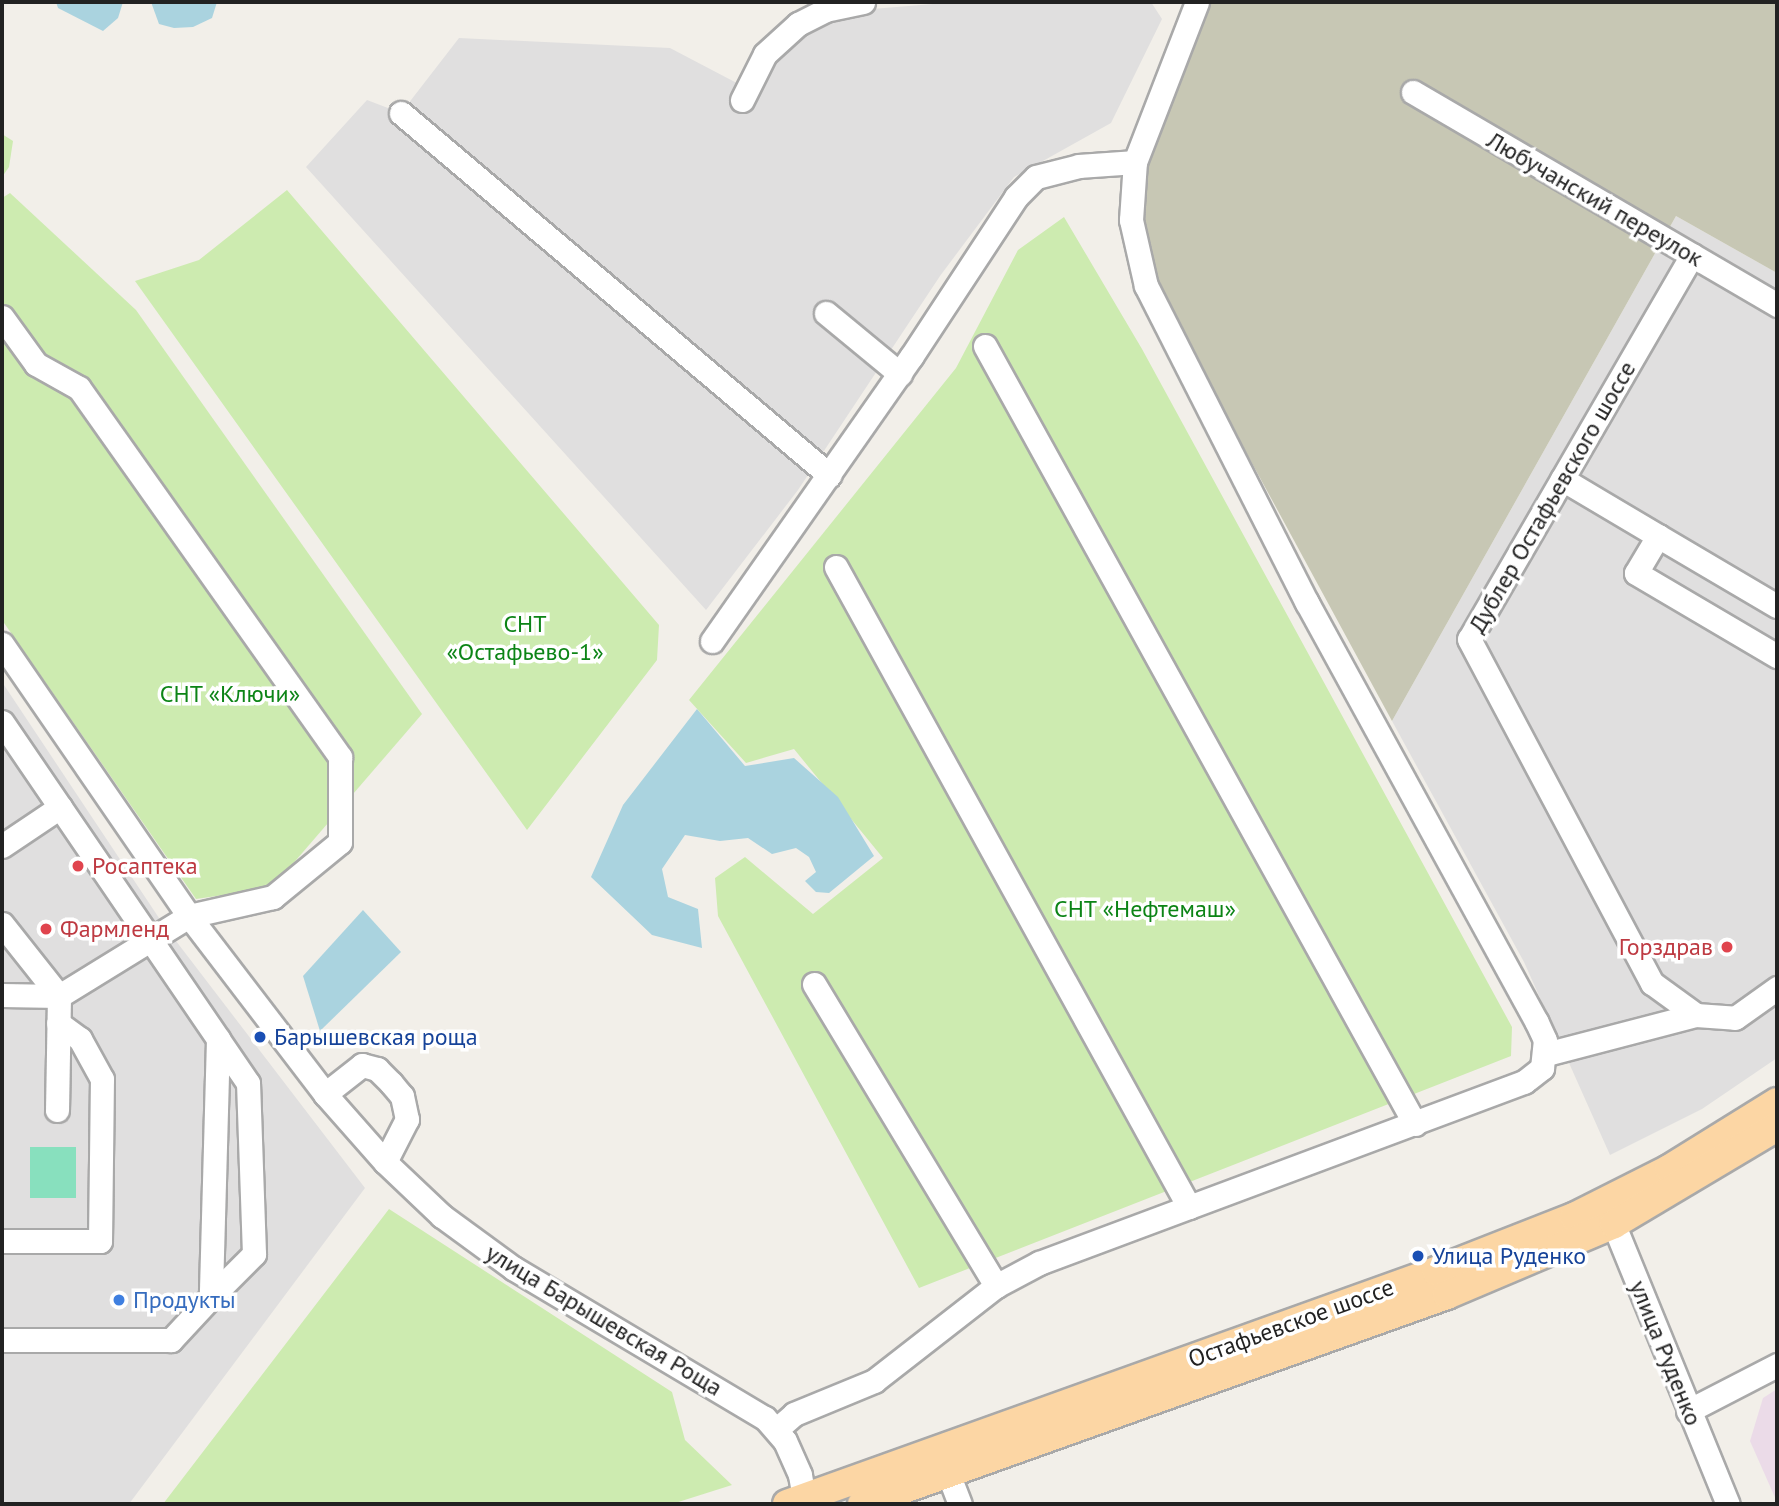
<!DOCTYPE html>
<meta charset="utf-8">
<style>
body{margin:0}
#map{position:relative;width:1779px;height:1506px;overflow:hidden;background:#f2efe9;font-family:"PT Sans",sans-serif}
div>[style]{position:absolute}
.residential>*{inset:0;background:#e0dfdf}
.industrial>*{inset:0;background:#ebdbe8}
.construction>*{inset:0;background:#c7c7b4}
.grass>*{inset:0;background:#cdebb0}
.pitch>*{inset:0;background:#88e0be;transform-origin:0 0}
.water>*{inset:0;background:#aad3df}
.roads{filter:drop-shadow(2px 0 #a9a9a9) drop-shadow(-2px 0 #a9a9a9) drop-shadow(0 2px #a9a9a9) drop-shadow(0 -2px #a9a9a9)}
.minor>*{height:23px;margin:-11.5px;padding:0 11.5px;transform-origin:11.5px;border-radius:11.5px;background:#fff}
.major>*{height:28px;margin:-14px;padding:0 14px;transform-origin:14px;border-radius:14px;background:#fcd6a4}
.dots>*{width:19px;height:19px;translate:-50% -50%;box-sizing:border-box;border:4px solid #fff;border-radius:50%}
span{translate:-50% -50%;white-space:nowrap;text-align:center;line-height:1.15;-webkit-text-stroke:7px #fff;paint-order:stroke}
.street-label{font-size:24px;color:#222}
.park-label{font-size:24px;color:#0c8416}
.health-label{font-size:24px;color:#be3a42}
.left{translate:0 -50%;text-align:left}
.right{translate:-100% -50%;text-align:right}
.transit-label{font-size:24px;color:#164399}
.shop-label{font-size:24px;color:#366cbe}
.frame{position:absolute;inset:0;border:4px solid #222;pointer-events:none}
</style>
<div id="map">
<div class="residential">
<div style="clip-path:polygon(957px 2px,1151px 2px,1162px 19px,1111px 123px,1014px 177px,940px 276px,798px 490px,706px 610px,306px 167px,367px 100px,401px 113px,459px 38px,670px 48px,752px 91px,809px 25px,848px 11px)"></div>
<div style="clip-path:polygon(1676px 216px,1777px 273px,1777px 1058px,1702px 1109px,1610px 1155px,1524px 962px,1392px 721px)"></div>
<div style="clip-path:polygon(2px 682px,163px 924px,365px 1188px,129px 1504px,2px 1504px)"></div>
</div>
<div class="industrial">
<div style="clip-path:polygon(1777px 1389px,1777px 1502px,1750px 1441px,1763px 1398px)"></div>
</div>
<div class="construction">
<div style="clip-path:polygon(1211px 2px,1777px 2px,1777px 273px,1676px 216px,1392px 721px,1170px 312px,1146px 251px,1139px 196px,1154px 127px)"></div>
</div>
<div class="grass">
<div style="clip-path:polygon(2px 134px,13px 141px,9px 167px,2px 177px)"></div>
<div style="clip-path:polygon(287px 190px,659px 625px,657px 660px,527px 830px,135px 281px,199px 260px)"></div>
<div style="clip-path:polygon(10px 193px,136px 310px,422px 714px,272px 888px,196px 899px,2px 620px,2px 198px)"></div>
<div style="clip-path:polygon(1064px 217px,1142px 349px,1512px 1027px,1511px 1056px,919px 1288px,718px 916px,715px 878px,745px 857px,813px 914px,883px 858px,794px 749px,746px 763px,689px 700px,956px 368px,1018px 250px)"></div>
<div style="clip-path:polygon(389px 1209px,672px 1392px,685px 1440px,732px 1485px,672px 1504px,163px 1504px)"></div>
</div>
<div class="pitch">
<div style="left:30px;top:1147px;width:46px;height:51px"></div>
</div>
<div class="water">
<div style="clip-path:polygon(56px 2px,123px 2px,118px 18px,103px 31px,58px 8px)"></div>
<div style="clip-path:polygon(151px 2px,217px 2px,212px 18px,193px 27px,174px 28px,159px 24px)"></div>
<div style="clip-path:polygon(697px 709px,745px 766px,794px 758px,838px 797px,874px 856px,829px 893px,816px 892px,805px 881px,816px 872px,809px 857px,796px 848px,772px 854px,748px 838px,720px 841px,685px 835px,662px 869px,668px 897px,698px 909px,702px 948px,652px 935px,591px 877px,623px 805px)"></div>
<div style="clip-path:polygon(363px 910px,401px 952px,320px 1031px,303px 976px)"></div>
</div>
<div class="roads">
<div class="minor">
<div style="left:1413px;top:92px;width:422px;rotate:30.3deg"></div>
<div style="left:742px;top:100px;width:51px;rotate:-63.4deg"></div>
<div style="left:765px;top:54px;width:45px;rotate:-42.3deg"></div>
<div style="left:798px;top:24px;width:30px;rotate:-27deg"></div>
<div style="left:825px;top:10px;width:39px;rotate:-12deg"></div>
<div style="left:401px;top:113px;width:561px;rotate:40.22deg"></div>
<div style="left:1692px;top:255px;width:444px;rotate:120.1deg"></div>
<div style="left:1469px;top:639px;width:390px;rotate:62deg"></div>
<div style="left:1652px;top:983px;width:54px;rotate:36deg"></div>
<div style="left:1696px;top:1015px;width:39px;rotate:4deg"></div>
<div style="left:1735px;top:1018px;width:52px;rotate:-35.5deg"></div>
<div style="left:826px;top:313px;width:96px;rotate:39.5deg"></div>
<div style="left:2px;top:317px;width:58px;rotate:54.1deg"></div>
<div style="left:36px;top:364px;width:49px;rotate:29.2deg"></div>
<div style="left:79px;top:388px;width:452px;rotate:54.7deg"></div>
<div style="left:340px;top:757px;width:85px;rotate:90deg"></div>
<div style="left:340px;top:842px;width:87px;rotate:140.6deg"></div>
<div style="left:273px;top:897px;width:86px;rotate:167.3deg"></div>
<div style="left:189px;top:916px;width:153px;rotate:148.4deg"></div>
<div style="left:59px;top:996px;width:114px;rotate:91deg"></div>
<div style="left:985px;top:346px;width:889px;rotate:61.07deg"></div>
<div style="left:1562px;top:479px;width:112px;rotate:30.7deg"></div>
<div style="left:1658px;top:536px;width:43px;rotate:120.7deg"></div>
<div style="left:1636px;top:573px;width:164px;rotate:30.5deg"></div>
<div style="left:1658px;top:536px;width:138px;rotate:30.5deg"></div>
<div style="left:836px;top:567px;width:731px;rotate:61.12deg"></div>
<div style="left:712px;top:641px;width:347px;rotate:-55deg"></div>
<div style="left:911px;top:357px;width:191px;rotate:-56.7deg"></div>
<div style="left:1016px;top:197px;width:28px;rotate:-45deg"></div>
<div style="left:1036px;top:177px;width:44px;rotate:-14.3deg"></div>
<div style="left:1079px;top:166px;width:56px;rotate:-4.1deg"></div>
<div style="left:2px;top:644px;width:330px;rotate:55.5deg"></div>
<div style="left:189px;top:916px;width:224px;rotate:52.6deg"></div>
<div style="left:325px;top:1094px;width:91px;rotate:48.6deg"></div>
<div style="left:385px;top:1162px;width:79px;rotate:43.5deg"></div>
<div style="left:442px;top:1216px;width:88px;rotate:36.2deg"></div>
<div style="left:513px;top:1268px;width:293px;rotate:30.8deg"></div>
<div style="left:765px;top:1418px;width:30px;rotate:49deg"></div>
<div style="left:785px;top:1441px;width:37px;rotate:66deg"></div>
<div style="left:800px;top:1475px;width:29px;rotate:80deg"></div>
<div style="left:2px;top:722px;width:384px;rotate:55.7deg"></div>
<div style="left:218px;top:1039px;width:258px;rotate:91.6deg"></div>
<div style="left:211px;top:1297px;width:59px;rotate:132.9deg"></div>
<div style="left:171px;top:1340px;width:169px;rotate:180deg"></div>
<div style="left:2px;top:846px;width:70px;rotate:-33.9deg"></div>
<div style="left:2px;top:924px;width:92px;rotate:51.6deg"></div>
<div style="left:814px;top:984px;width:353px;rotate:58.9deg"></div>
<div style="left:2px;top:995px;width:57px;rotate:1deg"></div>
<div style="left:1546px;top:1054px;width:155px;rotate:-14.6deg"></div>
<div style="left:325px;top:1094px;width:47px;rotate:-38.1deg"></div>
<div style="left:362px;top:1065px;width:16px;rotate:15deg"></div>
<div style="left:377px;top:1069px;width:20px;rotate:45deg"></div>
<div style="left:391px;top:1083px;width:17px;rotate:50deg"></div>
<div style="left:402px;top:1096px;width:24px;rotate:78deg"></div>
<div style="left:407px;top:1119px;width:48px;rotate:117.1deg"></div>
<div style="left:1607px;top:1208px;width:320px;rotate:67.8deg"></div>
<div style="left:2px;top:1241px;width:98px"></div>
<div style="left:100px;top:1241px;width:162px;rotate:-89.3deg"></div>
<div style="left:102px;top:1079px;width:46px;rotate:-118.8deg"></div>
<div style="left:80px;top:1039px;width:27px;rotate:-144deg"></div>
<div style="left:211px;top:1297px;width:61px;rotate:-45deg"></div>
<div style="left:254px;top:1254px;width:171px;rotate:-92deg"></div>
<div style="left:248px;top:1083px;width:53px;rotate:-124.3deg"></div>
<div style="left:1688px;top:1411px;width:100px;rotate:-27.3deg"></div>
<div style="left:777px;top:1429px;width:23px;rotate:-41deg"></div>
<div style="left:794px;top:1414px;width:87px;rotate:-22.4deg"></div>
<div style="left:874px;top:1381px;width:155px;rotate:-37.9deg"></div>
<div style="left:996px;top:1286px;width:49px;rotate:-28.1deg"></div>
<div style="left:1039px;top:1263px;width:518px;rotate:-20.47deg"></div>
<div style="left:1524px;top:1082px;width:23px;rotate:-38deg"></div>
<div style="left:1542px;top:1068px;width:28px;rotate:-84deg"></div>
<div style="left:1545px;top:1040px;width:21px;rotate:-115deg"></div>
<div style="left:1536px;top:1021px;width:477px;rotate:-118.7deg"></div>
<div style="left:1307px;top:603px;width:356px;rotate:-116.9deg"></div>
<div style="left:1146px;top:286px;width:68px;rotate:-102.8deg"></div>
<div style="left:1131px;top:220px;width:58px;rotate:-86.1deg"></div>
<div style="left:1135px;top:162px;width:172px;rotate:-68.8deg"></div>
<div style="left:948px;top:1473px;width:33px;rotate:69deg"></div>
</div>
<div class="major">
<div style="left:787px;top:1504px;width:690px;rotate:-19.75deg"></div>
<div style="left:1436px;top:1271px;width:148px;rotate:-21.4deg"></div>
<div style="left:1574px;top:1217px;width:106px;rotate:-26.8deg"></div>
<div style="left:1669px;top:1169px;width:127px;rotate:-31.8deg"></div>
<div style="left:862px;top:1504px;width:621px;rotate:-19.66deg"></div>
<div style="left:1447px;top:1295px;width:181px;rotate:-23deg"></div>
<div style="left:1614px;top:1224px;width:190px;rotate:-30.8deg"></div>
</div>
</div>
<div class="dots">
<div style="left:78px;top:866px;background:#e0444e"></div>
<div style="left:46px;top:929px;background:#e0444e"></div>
<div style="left:1727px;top:947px;background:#e0444e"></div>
<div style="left:260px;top:1037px;background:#1a4fb4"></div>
<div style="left:1418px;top:1256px;background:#1a4fb4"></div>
<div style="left:119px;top:1300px;background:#3f7fe0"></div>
</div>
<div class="street-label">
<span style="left:1595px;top:199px;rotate:30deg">Любучанский переулок</span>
<span style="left:1552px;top:497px;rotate:-60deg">Дублер Остафьевского шоссе</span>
<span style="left:604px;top:1320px;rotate:31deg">улица Барышевская Роща</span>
<span style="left:1291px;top:1323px;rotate:-20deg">Остафьевское шоссе</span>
<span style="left:1666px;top:1353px;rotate:68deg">улица Руденко</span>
</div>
<div class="park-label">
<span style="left:525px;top:638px">СНТ<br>«Остафьево-1»</span>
<span style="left:230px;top:694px">СНТ «Ключи»</span>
<span style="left:1145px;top:909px">СНТ «Нефтемаш»</span>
</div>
<div class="health-label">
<span class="left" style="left:92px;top:866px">Росаптека</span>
<span class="left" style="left:60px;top:929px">Фармленд</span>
<span class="right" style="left:1713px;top:947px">Горздрав</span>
</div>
<div class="transit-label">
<span class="left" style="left:274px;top:1037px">Барышевская роща</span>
<span class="left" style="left:1432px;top:1256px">Улица Руденко</span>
</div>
<div class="shop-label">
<span class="left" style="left:133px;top:1300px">Продукты</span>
</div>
<div class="frame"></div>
</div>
